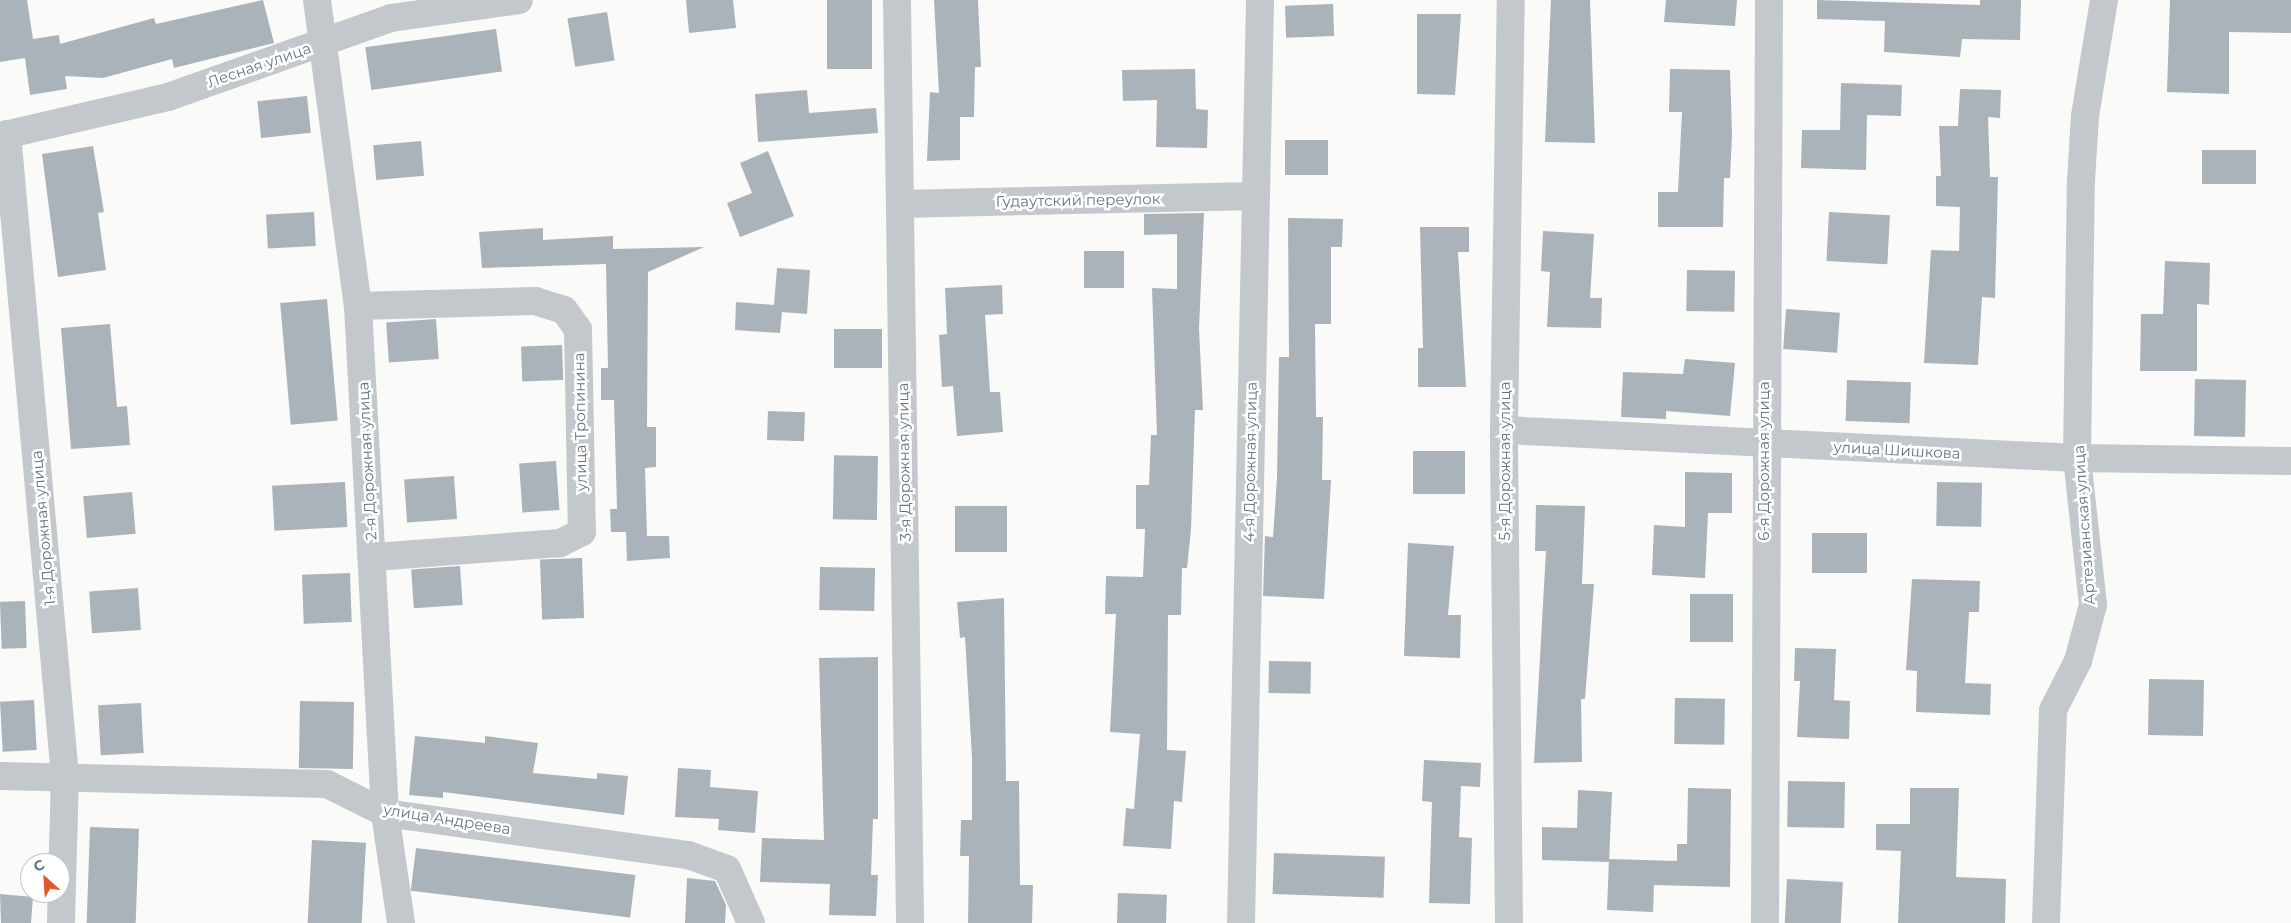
<!DOCTYPE html>
<meta charset="utf-8">
<style>
body{margin:0}
#map{position:relative;width:2291px;height:923px;overflow:hidden;background:#fafaf8;font-family:Montserrat,sans-serif}
div>[style]{position:absolute}
.building>*{inset:0;background:#aab3b9;transform-origin:0 0}
.street>*{height:28px;margin:-14px;padding:0 14px;transform-origin:14px;border-radius:14px;background:#c3c8cc}
span{translate:-50% -50%;white-space:nowrap;text-align:center;line-height:1.15;-webkit-text-stroke:5px #fff;paint-order:stroke}
.street-label{font-size:15px;color:#657683}
.north{position:absolute;left:20px;top:853px;width:50px;height:50px;box-sizing:border-box;background:#fff;border:1px solid #c1c8cd;border-radius:50%;rotate:334deg;font-size:14px;font-weight:700;line-height:20px;text-align:center;color:#657683}
.north::after{content:'';display:block;margin:auto;width:18px;height:22px;background:#e4572e;clip-path:polygon(50% 0,100% 100%,50% 72%,0 100%)}
</style>
<div id="map">
<div class="building">
<div style="clip-path:polygon(0 0,27px 0,33px 39px,59px 35px,60px 44px,154px 18px,156px 24px,263px 0,274px 43px,174px 68px,172px 59px,103px 78px,65px 76px,67px 89px,30px 95px,25px 58px,0 62px)"></div>
<div style="clip-path:polygon(686px 0,733px 0,736px 28px,689px 33px)"></div>
<div style="left:827px;top:0;width:45px;height:69px"></div>
<div style="clip-path:polygon(934px 0,978px 0,981px 67px,975px 67px,974px 117px,960px 117px,960px 160px,927px 161px,930px 92px,939px 93px)"></div>
<div style="clip-path:polygon(1551px 0,1590px 0,1595px 143px,1545px 142px)"></div>
<div style="clip-path:polygon(1666px 0,1737px 0,1735px 26px,1664px 22px)"></div>
<div style="clip-path:polygon(1817px 0,1980px 5px,1980px 0,2021px 0,2020px 40px,1962px 39px,1960px 57px,1884px 52px,1885px 21px,1817px 19px)"></div>
<div style="clip-path:polygon(2170px 0,2291px 0,2291px 33px,2229px 32px,2229px 94px,2167px 92px)"></div>
<div style="left:1333px;top:4px;width:32px;height:48px;rotate:88deg"></div>
<div style="left:607px;top:12px;width:49px;height:40px;rotate:81deg"></div>
<div style="clip-path:polygon(1417px 14px,1461px 14px,1455px 95px,1417px 94px)"></div>
<div style="left:496px;top:29px;width:43px;height:132px;rotate:82deg"></div>
<div style="clip-path:polygon(1195px 69px,1196px 109px,1208px 110px,1207px 148px,1156px 147px,1157px 100px,1123px 101px,1122px 70px)"></div>
<div style="clip-path:polygon(1670px 69px,1730px 70px,1732px 135px,1730px 178px,1724px 178px,1723px 227px,1658px 227px,1658px 192px,1678px 192px,1682px 112px,1669px 112px)"></div>
<div style="clip-path:polygon(1841px 83px,1902px 85px,1901px 116px,1867px 115px,1866px 170px,1801px 168px,1802px 130px,1840px 130px)"></div>
<div style="clip-path:polygon(1960px 89px,2001px 90px,2000px 118px,1988px 117px,1990px 177px,1998px 177px,1995px 298px,1982px 297px,1978px 365px,1924px 363px,1931px 250px,1959px 251px,1960px 207px,1936px 206px,1936px 176px,1941px 176px,1939px 126px,1958px 126px)"></div>
<div style="clip-path:polygon(807px 90px,809px 113px,876px 108px,878px 133px,758px 142px,755px 94px)"></div>
<div style="left:307px;top:96px;width:37px;height:50px;rotate:84deg"></div>
<div style="left:1285px;top:140px;width:43px;height:35px"></div>
<div style="left:421px;top:141px;width:35px;height:48px;rotate:85deg"></div>
<div style="clip-path:polygon(93px 146px,104px 212px,98px 213px,106px 270px,58px 277px,42px 154px)"></div>
<div style="left:2202px;top:150px;width:54px;height:34px"></div>
<div style="clip-path:polygon(768px 151px,794px 216px,740px 237px,727px 203px,752px 193px,740px 163px)"></div>
<div style="left:314px;top:212px;width:34px;height:48px;rotate:87deg"></div>
<div style="left:1829px;top:212px;width:61px;height:49px;rotate:3deg"></div>
<div style="clip-path:polygon(1204px 213px,1199px 329px,1203px 410px,1195px 410px,1191px 529px,1187px 568px,1182px 568px,1181px 615px,1168px 615px,1167px 750px,1186px 751px,1182px 802px,1174px 801px,1171px 849px,1123px 846px,1126px 808px,1134px 809px,1140px 734px,1110px 732px,1116px 614px,1105px 614px,1106px 576px,1143px 577px,1145px 529px,1136px 529px,1136px 485px,1149px 485px,1151px 435px,1157px 435px,1152px 288px,1177px 289px,1177px 234px,1144px 235px,1144px 214px)"></div>
<div style="clip-path:polygon(1288px 218px,1343px 219px,1342px 247px,1331px 247px,1331px 324px,1315px 324px,1316px 417px,1323px 417px,1322px 480px,1331px 480px,1324px 599px,1263px 596px,1265px 536px,1273px 537px,1277px 478px,1279px 357px,1289px 357px)"></div>
<div style="clip-path:polygon(1420px 227px,1469px 227px,1469px 252px,1458px 252px,1466px 387px,1418px 387px,1418px 348px,1423px 348px)"></div>
<div style="clip-path:polygon(543px 228px,543px 240px,613px 236px,613px 249px,704px 247px,648px 272px,647px 427px,656px 427px,656px 467px,645px 468px,647px 536px,669px 536px,670px 558px,627px 561px,626px 532px,611px 532px,610px 509px,617px 509px,614px 400px,601px 400px,601px 368px,608px 368px,606px 264px,482px 268px,479px 232px)"></div>
<div style="clip-path:polygon(1543px 231px,1594px 234px,1590px 298px,1602px 298px,1601px 328px,1547px 327px,1550px 272px,1541px 271px)"></div>
<div style="left:1084px;top:251px;width:40px;height:37px"></div>
<div style="clip-path:polygon(2165px 261px,2210px 263px,2209px 305px,2197px 304px,2197px 371px,2140px 371px,2141px 314px,2163px 314px)"></div>
<div style="clip-path:polygon(777px 268px,810px 270px,807px 314px,782px 312px,780px 333px,735px 330px,736px 302px,774px 305px)"></div>
<div style="left:1687px;top:270px;width:48px;height:41px;rotate:1deg"></div>
<div style="clip-path:polygon(1002px 285px,1003px 314px,985px 315px,990px 392px,1000px 392px,1003px 432px,957px 436px,953px 386px,942px 387px,939px 335px,947px 334px,945px 288px)"></div>
<div style="left:327px;top:299px;width:122px;height:47px;rotate:85deg"></div>
<div style="left:1786px;top:309px;width:54px;height:40px;rotate:4deg"></div>
<div style="left:436px;top:319px;width:40px;height:50px;rotate:86deg"></div>
<div style="clip-path:polygon(110px 324px,117px 407px,127px 406px,130px 445px,71px 449px,61px 328px)"></div>
<div style="left:834px;top:329px;width:48px;height:39px"></div>
<div style="left:562px;top:345px;width:35px;height:41px;rotate:88deg"></div>
<div style="clip-path:polygon(1685px 359px,1735px 363px,1730px 416px,1666px 411px,1666px 419px,1621px 417px,1623px 372px,1683px 374px)"></div>
<div style="left:2195px;top:379px;width:51px;height:57px;rotate:1deg"></div>
<div style="left:1847px;top:380px;width:64px;height:41px;rotate:2deg"></div>
<div style="left:768px;top:411px;width:37px;height:29px;rotate:2deg"></div>
<div style="left:1413px;top:451px;width:52px;height:43px"></div>
<div style="left:878px;top:456px;width:64px;height:44px;rotate:91deg"></div>
<div style="left:556px;top:461px;width:49px;height:37px;rotate:86deg"></div>
<div style="clip-path:polygon(1685px 472px,1732px 473px,1732px 513px,1708px 513px,1705px 578px,1652px 575px,1654px 525px,1685px 527px)"></div>
<div style="left:454px;top:476px;width:43px;height:50px;rotate:86deg"></div>
<div style="left:345px;top:482px;width:45px;height:73px;rotate:87deg"></div>
<div style="left:1937px;top:482px;width:45px;height:44px;rotate:1deg"></div>
<div style="left:132px;top:492px;width:42px;height:49px;rotate:85deg"></div>
<div style="clip-path:polygon(1536px 505px,1585px 506px,1582px 584px,1594px 584px,1585px 699px,1581px 699px,1582px 762px,1534px 763px,1546px 551px,1535px 551px)"></div>
<div style="left:1007px;top:506px;width:46px;height:52px;rotate:90deg"></div>
<div style="left:1812px;top:533px;width:55px;height:40px"></div>
<div style="clip-path:polygon(1408px 543px,1454px 546px,1448px 615px,1461px 615px,1460px 658px,1404px 656px)"></div>
<div style="left:582px;top:558px;width:60px;height:42px;rotate:88deg"></div>
<div style="left:460px;top:566px;width:39px;height:49px;rotate:86deg"></div>
<div style="left:820px;top:567px;width:55px;height:43px;rotate:1deg"></div>
<div style="left:350px;top:573px;width:49px;height:48px;rotate:88deg"></div>
<div style="clip-path:polygon(1912px 579px,1980px 581px,1979px 612px,1969px 612px,1965px 683px,1991px 684px,1990px 715px,1916px 712px,1917px 671px,1906px 670px)"></div>
<div style="left:138px;top:588px;width:42px;height:49px;rotate:86deg"></div>
<div style="left:1690px;top:594px;width:43px;height:48px"></div>
<div style="clip-path:polygon(1004px 598px,1006px 781px,1019px 781px,1020px 885px,1033px 885px,1032px 923px,968px 923px,969px 856px,960px 856px,961px 820px,972px 820px,972px 758px,965px 637px,960px 638px,957px 602px)"></div>
<div style="left:25px;top:601px;width:47px;height:25px;rotate:88deg"></div>
<div style="clip-path:polygon(1795px 648px,1836px 649px,1834px 700px,1850px 701px,1849px 739px,1797px 737px,1800px 681px,1794px 681px)"></div>
<div style="clip-path:polygon(878px 657px,878px 819px,873px 819px,871px 875px,878px 875px,876px 916px,829px 915px,830px 884px,760px 882px,762px 838px,824px 840px,819px 658px)"></div>
<div style="left:1269px;top:661px;width:42px;height:32px;rotate:1deg"></div>
<div style="left:2149px;top:679px;width:55px;height:56px;rotate:1deg"></div>
<div style="left:1675px;top:698px;width:50px;height:46px;rotate:1deg"></div>
<div style="left:34px;top:700px;width:50px;height:34px;rotate:87deg"></div>
<div style="left:300px;top:701px;width:54px;height:67px;rotate:1deg"></div>
<div style="left:141px;top:703px;width:50px;height:43px;rotate:87deg"></div>
<div style="clip-path:polygon(415px 736px,485px 743px,485px 736px,538px 743px,533px 773px,597px 779px,597px 773px,628px 776px,624px 815px,443px 792px,443px 798px,409px 795px)"></div>
<div style="clip-path:polygon(1424px 760px,1481px 763px,1480px 787px,1461px 786px,1459px 837px,1472px 838px,1470px 904px,1429px 903px,1432px 802px,1422px 801px)"></div>
<div style="clip-path:polygon(678px 768px,711px 770px,710px 787px,758px 791px,755px 833px,718px 830px,719px 819px,675px 817px)"></div>
<div style="left:1788px;top:781px;width:57px;height:46px;rotate:1deg"></div>
<div style="clip-path:polygon(1688px 788px,1731px 789px,1730px 887px,1654px 885px,1653px 912px,1607px 910px,1609px 859px,1677px 861px,1677px 844px,1687px 844px)"></div>
<div style="clip-path:polygon(1910px 788px,1959px 788px,1956px 877px,2006px 879px,2005px 923px,1898px 923px,1901px 851px,1876px 850px,1876px 824px,1910px 824px)"></div>
<div style="clip-path:polygon(1578px 790px,1612px 792px,1609px 862px,1542px 860px,1542px 827px,1577px 828px)"></div>
<div style="left:90px;top:827px;width:49px;height:96px;rotate:2deg"></div>
<div style="left:312px;top:840px;width:54px;height:83px;rotate:3deg"></div>
<div style="left:416px;top:848px;width:221px;height:43px;rotate:7deg"></div>
<div style="left:1274px;top:853px;width:111px;height:41px;rotate:2deg"></div>
<div style="clip-path:polygon(687px 878px,715px 881px,726px 905px,725px 923px,685px 923px)"></div>
<div style="left:1787px;top:879px;width:56px;height:44px;rotate:3deg"></div>
<div style="left:1118px;top:893px;width:49px;height:30px;rotate:2deg"></div>
<div style="clip-path:polygon(0 894px,33px 897px,31px 923px,1px 923px)"></div>
</div>
<div class="street">
<div style="left:317px;top:0;width:309px;rotate:82.4deg"></div>
<div style="left:358px;top:306px;width:508px;rotate:86.95deg"></div>
<div style="left:385px;top:813px;width:111px;rotate:81.7deg"></div>
<div style="left:897px;top:0;width:923px;rotate:89.19deg"></div>
<div style="left:7px;top:134px;width:645px;rotate:84.84deg"></div>
<div style="left:65px;top:776px;width:147px;rotate:91.6deg"></div>
<div style="left:0;top:136px;width:172px;rotate:-13.1deg"></div>
<div style="left:168px;top:97px;width:237px;rotate:-19.5deg"></div>
<div style="left:391px;top:18px;width:129px;rotate:-8deg"></div>
<div style="left:900px;top:204px;width:356px;rotate:-1.3deg"></div>
<div style="left:358px;top:306px;width:177px;rotate:-1.6deg"></div>
<div style="left:535px;top:301px;width:30px;rotate:17deg"></div>
<div style="left:564px;top:310px;width:24px;rotate:54deg"></div>
<div style="left:578px;top:329px;width:203px;rotate:88.9deg"></div>
<div style="left:582px;top:532px;width:25px;rotate:153deg"></div>
<div style="left:560px;top:543px;width:189px;rotate:175.7deg"></div>
<div style="left:1504px;top:430px;width:574px;rotate:2.8deg"></div>
<div style="left:2077px;top:458px;width:214px;rotate:0.8deg"></div>
<div style="left:0;top:776px;width:327px;rotate:1.4deg"></div>
<div style="left:327px;top:784px;width:65px;rotate:26.6deg"></div>
<div style="left:385px;top:813px;width:306px;rotate:7.9deg"></div>
<div style="left:688px;top:855px;width:41px;rotate:19.7deg"></div>
<div style="left:727px;top:869px;width:59px;rotate:66deg"></div>
<div style="left:1241px;top:923px;width:923px;rotate:-88.82deg"></div>
<div style="left:1509px;top:923px;width:493px;rotate:-90.6deg"></div>
<div style="left:1504px;top:430px;width:430px;rotate:-89.1deg"></div>
<div style="left:1765px;top:923px;width:923px;rotate:-89.75deg"></div>
<div style="left:2046px;top:923px;width:213px;rotate:-88.1deg"></div>
<div style="left:2053px;top:710px;width:55px;rotate:-63deg"></div>
<div style="left:2078px;top:661px;width:58px;rotate:-75deg"></div>
<div style="left:2093px;top:605px;width:148px;rotate:-96.2deg"></div>
<div style="left:2077px;top:458px;width:277px;rotate:-89.2deg"></div>
<div style="left:2081px;top:181px;width:65px;rotate:-86.5deg"></div>
<div style="left:2085px;top:116px;width:118px;rotate:-80.7deg"></div>
</div>
<div class="street-label">
<span style="left:259px;top:65px;rotate:-19deg">Лесная улица</span>
<span style="left:1078px;top:200px;rotate:-1deg">Гудаутский переулок</span>
<span style="left:580px;top:422px;rotate:-91deg">улица Тропинина</span>
<span style="left:1897px;top:450px;rotate:3deg">улица Шишкова</span>
<span style="left:367px;top:461px;rotate:-93deg">2-я Дорожная улица</span>
<span style="left:1505px;top:461px;rotate:-90deg">5-я Дорожная улица</span>
<span style="left:1764px;top:461px;rotate:-90deg">6-я Дорожная улица</span>
<span style="left:904px;top:462px;rotate:-91deg">3-я Дорожная улица</span>
<span style="left:1250px;top:462px;rotate:-89deg">4-я Дорожная улица</span>
<span style="left:2084px;top:525px;rotate:-94deg">Артезианская улица</span>
<span style="left:43px;top:528px;rotate:-95deg">1-я Дорожная улица</span>
<span style="left:447px;top:819px;rotate:9deg">улица Андреева</span>
</div>
<div class="north">С</div>
</div>
